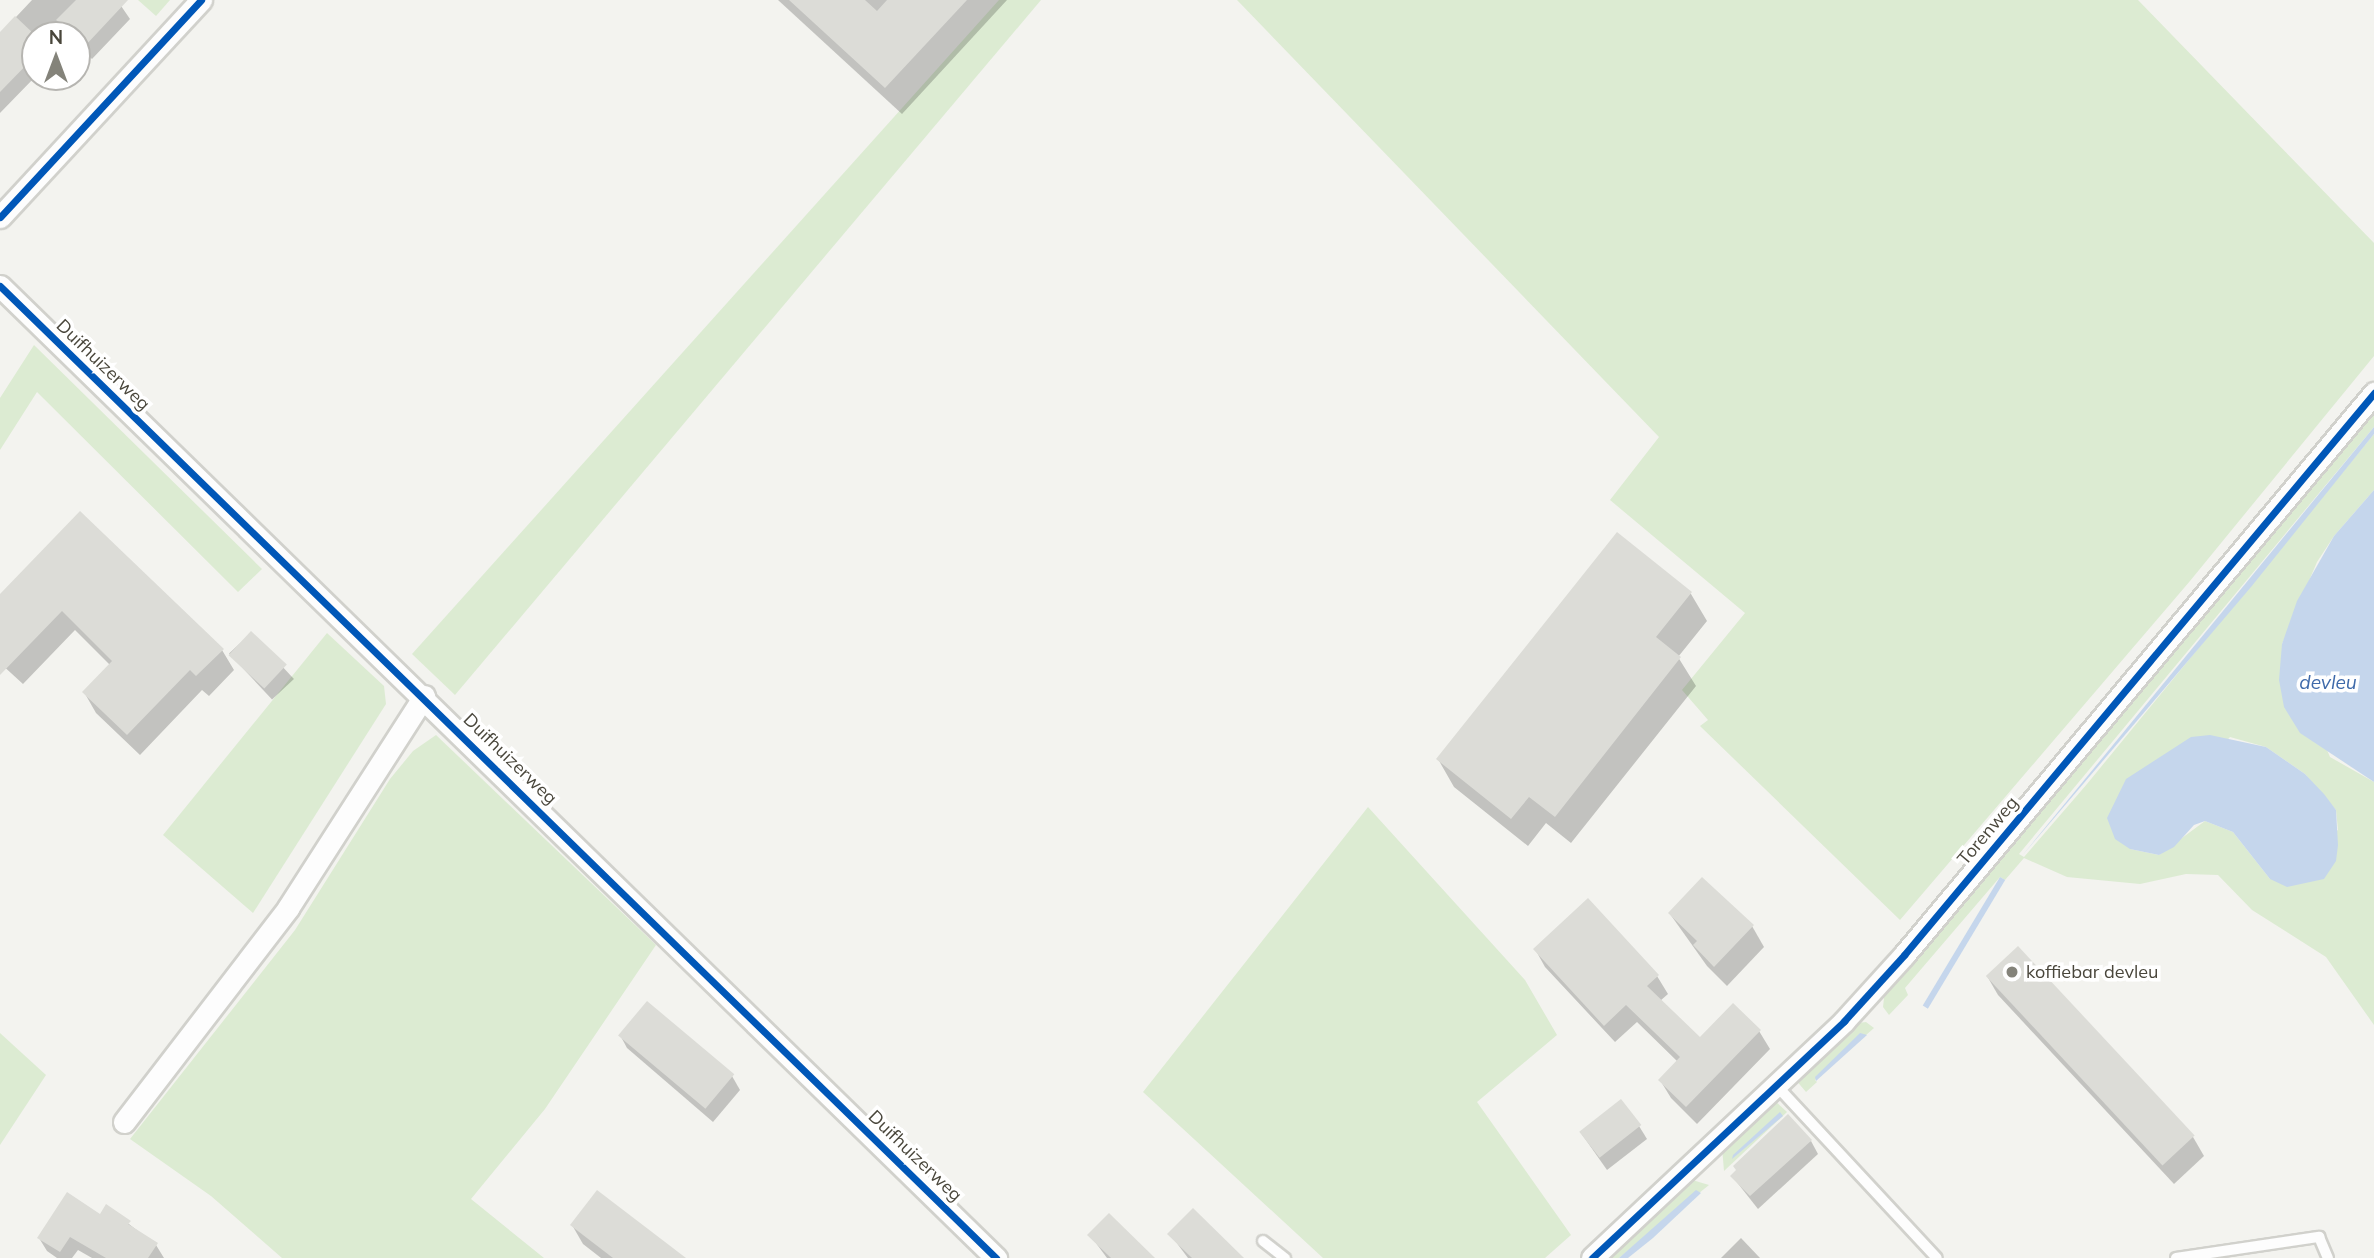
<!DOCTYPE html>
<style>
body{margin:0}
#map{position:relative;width:2374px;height:1258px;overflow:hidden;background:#f3f3ef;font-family:Mulish,sans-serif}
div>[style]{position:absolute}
.green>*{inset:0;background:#dcebd2}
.water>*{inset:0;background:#c5d6ec;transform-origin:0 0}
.shadow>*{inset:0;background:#0003;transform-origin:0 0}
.building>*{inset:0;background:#dcdcd7;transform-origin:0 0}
.roads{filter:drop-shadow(2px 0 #d1d1cc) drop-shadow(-2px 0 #d1d1cc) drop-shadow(0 2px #d1d1cc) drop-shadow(0 -2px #d1d1cc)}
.lane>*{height:10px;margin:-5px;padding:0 5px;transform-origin:5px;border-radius:5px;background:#fdfdfd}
.street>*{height:21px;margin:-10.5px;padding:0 10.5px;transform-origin:10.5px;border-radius:10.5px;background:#fdfdfd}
.cycleway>*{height:7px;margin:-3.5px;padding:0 3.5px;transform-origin:3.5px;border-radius:3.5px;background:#0057b8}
.dots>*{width:19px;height:19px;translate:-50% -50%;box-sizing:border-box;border:4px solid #fff;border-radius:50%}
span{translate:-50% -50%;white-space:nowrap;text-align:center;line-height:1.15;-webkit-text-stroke:7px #fff;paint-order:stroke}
.street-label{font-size:18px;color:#49463b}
.poi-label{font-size:18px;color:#49463b}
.left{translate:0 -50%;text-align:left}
.water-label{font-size:19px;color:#3f6aaa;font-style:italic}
.north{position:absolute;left:21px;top:21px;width:70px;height:70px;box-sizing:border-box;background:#fff;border:2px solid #b6b5b1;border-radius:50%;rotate:0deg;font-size:19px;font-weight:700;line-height:28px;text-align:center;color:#49463b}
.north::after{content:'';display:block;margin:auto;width:24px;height:32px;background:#84837a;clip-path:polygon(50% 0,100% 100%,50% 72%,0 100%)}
</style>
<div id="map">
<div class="green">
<div style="clip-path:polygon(138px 0,170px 0,156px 16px)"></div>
<div style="clip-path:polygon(999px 0,1041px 0,455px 695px,412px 654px)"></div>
<div style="clip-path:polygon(1237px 0,2138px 0,2374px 243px,2374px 356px,2190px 581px,1900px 920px,1700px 726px,1708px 720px,1682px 690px,1745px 613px,1610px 500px,1659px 437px)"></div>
<div style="clip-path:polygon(34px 345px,262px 569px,238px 592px,37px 392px,0 450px,0 398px)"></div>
<div style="clip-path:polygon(evenodd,2374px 403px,2374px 427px,2019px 854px,2024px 857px,2087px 784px,2374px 434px,2374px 490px,2334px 536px,2317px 562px,2282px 644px,2330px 757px,2374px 782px,2374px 1025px,2326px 957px,2252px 910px,2218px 875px,2186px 874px,2140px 884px,2067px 877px,2024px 858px,2005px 880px,2000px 877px,1905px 988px,1908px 995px,1889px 1015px,1883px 1007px,1885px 989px,2374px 403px,2230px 737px,2266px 747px,2305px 774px,2336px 810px,2338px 830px,2270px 879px,2233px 832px,2205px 821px,2159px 855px,2130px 849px,2230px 737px)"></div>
<div style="clip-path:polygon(327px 633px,384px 686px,386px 704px,253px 913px,163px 835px)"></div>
<div style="clip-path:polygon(436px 735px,656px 945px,545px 1109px,471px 1199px,544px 1258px,282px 1258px,211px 1196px,130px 1139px,295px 930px,390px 779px,413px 751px)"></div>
<div style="clip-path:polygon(1368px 807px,1525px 980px,1557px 1035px,1477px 1102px,1571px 1235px,1545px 1258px,1323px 1258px,1143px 1092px)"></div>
<div style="clip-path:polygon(1866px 1022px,1874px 1028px,1815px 1080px,1817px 1082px,1806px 1092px,1795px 1079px,1851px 1024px)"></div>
<div style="clip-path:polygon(0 1033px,46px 1075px,0 1145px)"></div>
<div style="clip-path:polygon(1774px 1100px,1787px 1112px,1724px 1171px,1722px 1147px)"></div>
<div style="clip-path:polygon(1689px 1179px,1709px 1185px,1619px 1258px,1603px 1258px)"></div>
</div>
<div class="water">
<div style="clip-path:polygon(2374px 427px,2374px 434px,2251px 587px,2021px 857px)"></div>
<div style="clip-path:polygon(2374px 490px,2374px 782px,2300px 733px,2284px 707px,2279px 680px,2282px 644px,2297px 601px,2334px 536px)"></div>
<div style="clip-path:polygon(2210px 735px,2266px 747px,2305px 774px,2324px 794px,2336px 810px,2338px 845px,2336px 861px,2324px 879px,2287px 887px,2270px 879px,2233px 832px,2205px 821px,2194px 825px,2174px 847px,2159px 855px,2130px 849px,2115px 839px,2107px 818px,2126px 779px,2191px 737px)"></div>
<div style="left:2000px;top:877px;width:6px;height:150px;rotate:31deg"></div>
<div style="clip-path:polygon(1860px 1033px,1867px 1035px,1816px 1081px,1815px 1077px)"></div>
<div style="clip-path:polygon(1780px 1112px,1783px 1116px,1732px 1159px,1733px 1155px)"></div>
<div style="clip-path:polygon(1696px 1190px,1701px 1193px,1653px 1238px,1628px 1258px,1619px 1258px)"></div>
</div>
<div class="shadow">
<div style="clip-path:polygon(32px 0,117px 0,130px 19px,92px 59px,77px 44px,77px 35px,35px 35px,35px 77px,0 113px,0 34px)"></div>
<div style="clip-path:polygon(778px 0,1007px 0,902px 114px)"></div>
<div style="clip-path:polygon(80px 513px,222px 650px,234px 670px,209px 696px,202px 690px,140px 755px,96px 713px,84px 692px,110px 665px,75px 630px,23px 684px,0 663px,0 597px)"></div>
<div style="clip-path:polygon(1617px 535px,1691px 594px,1707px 621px,1678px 657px,1696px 686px,1571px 843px,1546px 823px,1528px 846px,1454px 787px,1438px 759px)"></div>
<div style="left:251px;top:633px;width:63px;height:30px;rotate:47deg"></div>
<div style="clip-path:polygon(1670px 914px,1752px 926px,1764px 947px,1727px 986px,1707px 966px)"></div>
<div style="clip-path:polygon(1535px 949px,1657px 976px,1668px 994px,1660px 1001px,1700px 1040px,1759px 1031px,1770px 1049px,1697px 1124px,1671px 1098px,1660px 1080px,1678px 1062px,1637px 1022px,1615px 1042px,1545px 967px)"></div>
<div style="clip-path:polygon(1987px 976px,2193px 1137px,2204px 1156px,2174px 1184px,1998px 995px)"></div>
<div style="clip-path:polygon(620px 1035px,732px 1076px,740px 1090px,713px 1122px,627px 1048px)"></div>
<div style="clip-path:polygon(1639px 1126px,1647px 1139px,1607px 1170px,1581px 1133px)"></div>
<div style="clip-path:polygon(1811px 1141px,1818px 1154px,1758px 1209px,1732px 1176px)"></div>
<div style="clip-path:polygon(107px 1207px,156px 1245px,164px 1258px,92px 1258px,78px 1250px,72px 1258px,57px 1258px,47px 1251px,39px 1238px,100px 1216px)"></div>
<div style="clip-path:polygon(572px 1225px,684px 1258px,601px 1258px,583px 1244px)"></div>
<div style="clip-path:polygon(1170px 1234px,1240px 1258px,1188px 1258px)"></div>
<div style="clip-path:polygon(1090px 1235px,1148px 1258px,1107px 1258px)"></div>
<div style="clip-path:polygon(1741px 1238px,1760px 1258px,1721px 1258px)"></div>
</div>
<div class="building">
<div style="clip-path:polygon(76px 0,128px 0,84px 47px,77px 35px,56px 20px)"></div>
<div style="clip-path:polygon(789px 0,865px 0,877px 11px,887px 0,967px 0,885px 88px)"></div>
<div style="clip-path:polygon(15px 16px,35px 35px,35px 56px,0 92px,0 32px)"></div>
<div style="clip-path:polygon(80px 511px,224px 649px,196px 676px,190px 670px,127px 735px,82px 692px,112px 661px,62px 611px,0 675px,0 594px)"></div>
<div style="clip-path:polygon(1617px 532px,1692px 592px,1656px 637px,1681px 657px,1555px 817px,1529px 797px,1511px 819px,1436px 759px)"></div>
<div style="left:251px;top:631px;width:49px;height:33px;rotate:43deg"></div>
<div style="clip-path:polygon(1702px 877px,1754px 925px,1714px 967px,1693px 945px,1697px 941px,1668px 913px)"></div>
<div style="clip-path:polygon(1588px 898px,1659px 975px,1647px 986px,1700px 1037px,1733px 1003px,1761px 1030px,1686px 1107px,1658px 1080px,1680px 1057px,1626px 1005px,1604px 1026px,1533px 949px)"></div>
<div style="left:2018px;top:946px;width:259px;height:44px;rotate:47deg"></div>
<div style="left:647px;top:1001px;width:114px;height:45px;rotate:40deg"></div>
<div style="left:1621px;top:1099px;width:33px;height:53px;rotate:52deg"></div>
<div style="clip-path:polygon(1788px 1114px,1812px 1140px,1750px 1196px,1730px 1176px,1736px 1170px,1733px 1166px)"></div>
<div style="clip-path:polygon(597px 1190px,686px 1258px,613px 1258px,570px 1225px)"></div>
<div style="clip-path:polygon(67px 1192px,100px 1214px,106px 1204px,131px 1221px,128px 1224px,158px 1243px,148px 1258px,106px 1258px,70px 1237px,60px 1252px,37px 1238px)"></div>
<div style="clip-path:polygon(1193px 1208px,1244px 1258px,1192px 1258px,1167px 1234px)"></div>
<div style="clip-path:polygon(1109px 1213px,1155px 1258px,1111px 1258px,1087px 1235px)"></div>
</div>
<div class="roads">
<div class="lane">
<div style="left:1776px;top:1085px;width:236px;rotate:47.1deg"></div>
<div style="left:1263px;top:1241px;width:28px;rotate:38deg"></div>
<div style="left:2176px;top:1258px;width:145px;rotate:-8.4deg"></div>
<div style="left:2319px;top:1237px;width:23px;rotate:67deg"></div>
</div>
<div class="street">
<div style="left:0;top:217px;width:296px;rotate:-47.2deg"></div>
<div style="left:0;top:286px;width:1392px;rotate:44.3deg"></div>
<div style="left:124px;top:1122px;width:270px;rotate:-52.5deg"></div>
<div style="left:288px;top:908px;width:252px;rotate:-57.3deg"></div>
<div style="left:1592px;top:1258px;width:346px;rotate:-43.2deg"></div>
<div style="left:1844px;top:1021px;width:89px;rotate:-47.7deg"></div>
<div style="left:1904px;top:955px;width:733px;rotate:-50.09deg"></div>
</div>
</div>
<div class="cycleway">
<div style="left:0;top:217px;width:296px;rotate:-47.2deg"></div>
<div style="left:0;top:286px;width:1392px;rotate:44.3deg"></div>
<div style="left:1592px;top:1258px;width:346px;rotate:-43.2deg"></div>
<div style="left:1844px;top:1021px;width:89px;rotate:-47.7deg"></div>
<div style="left:1904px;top:955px;width:733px;rotate:-50.09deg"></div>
</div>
<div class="dots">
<div style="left:2012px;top:972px;background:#84837a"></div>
</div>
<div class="street-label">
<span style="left:103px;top:365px;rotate:44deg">Duifhuizerweg</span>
<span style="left:510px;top:759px;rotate:44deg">Duifhuizerweg</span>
<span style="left:1988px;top:831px;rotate:-50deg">Torenweg</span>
<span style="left:915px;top:1156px;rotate:44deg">Duifhuizerweg</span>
</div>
<div class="poi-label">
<span class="left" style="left:2026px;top:972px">koffiebar devleu</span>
</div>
<div class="water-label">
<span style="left:2328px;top:683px">devleu</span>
</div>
<div class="north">N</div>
</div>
